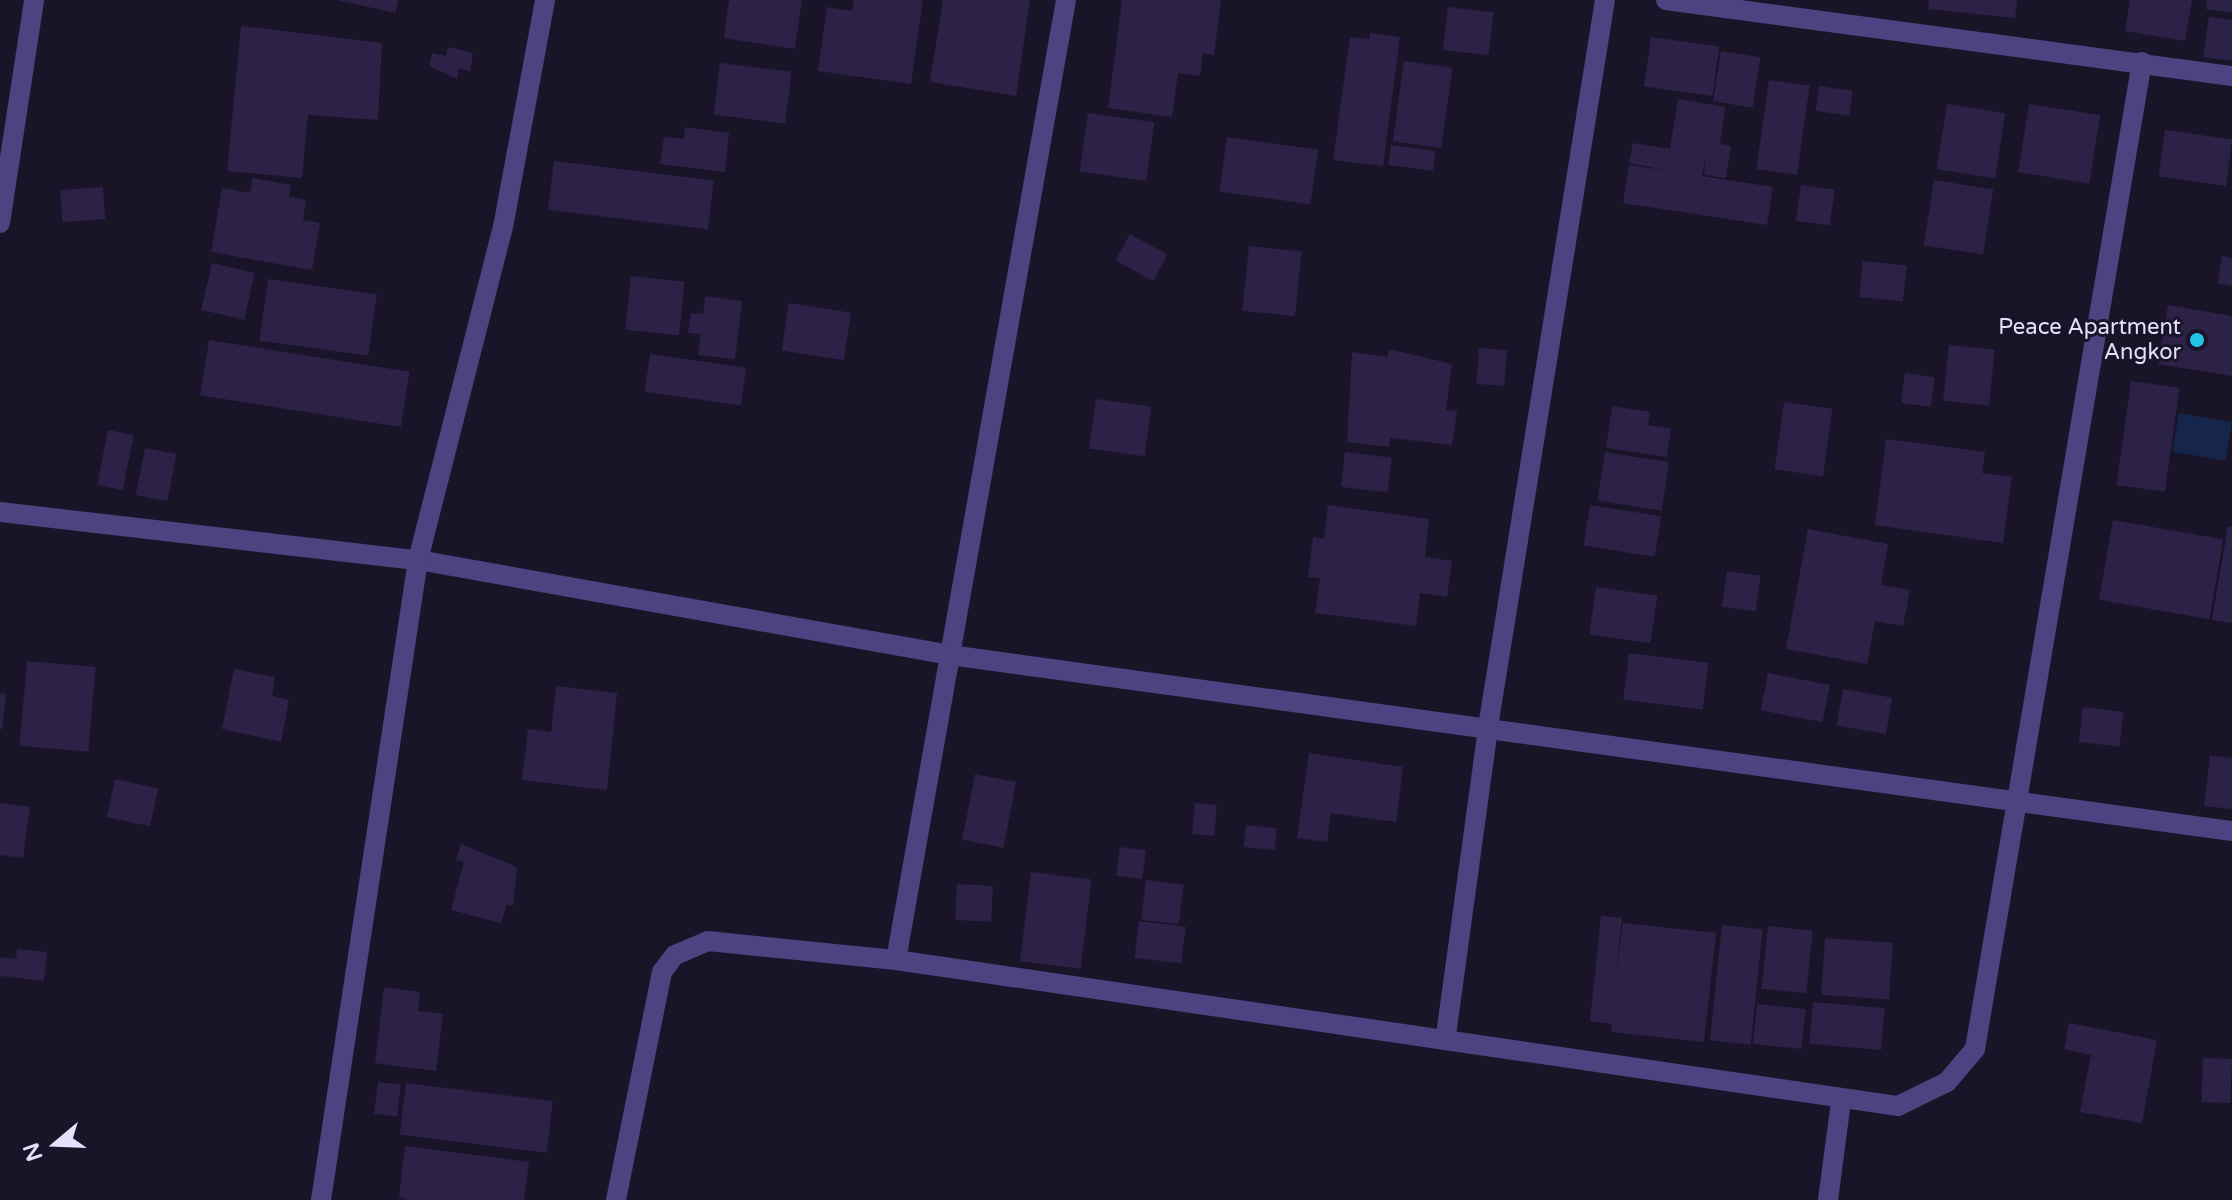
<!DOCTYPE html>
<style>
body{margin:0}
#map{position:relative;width:2232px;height:1200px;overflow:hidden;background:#191428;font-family:"Varela Round",sans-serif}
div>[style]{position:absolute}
.water>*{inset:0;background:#16264a;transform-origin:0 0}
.building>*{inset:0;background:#2c2247;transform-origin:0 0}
.street>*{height:20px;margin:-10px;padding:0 10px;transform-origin:10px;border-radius:10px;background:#4b4481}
.dots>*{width:22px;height:22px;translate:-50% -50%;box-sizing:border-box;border:4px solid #191428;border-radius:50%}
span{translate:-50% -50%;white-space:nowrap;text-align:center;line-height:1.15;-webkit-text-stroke:6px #191428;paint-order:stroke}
.poi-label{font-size:22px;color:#e4dffb}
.right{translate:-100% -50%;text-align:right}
.north{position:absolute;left:16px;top:1104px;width:80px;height:80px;-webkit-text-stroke:6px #191428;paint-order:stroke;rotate:251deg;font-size:22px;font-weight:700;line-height:32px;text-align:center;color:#e4dffb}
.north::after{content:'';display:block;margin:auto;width:28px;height:36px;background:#e4dffb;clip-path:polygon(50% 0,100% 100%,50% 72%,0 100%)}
</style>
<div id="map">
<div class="water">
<div style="left:2179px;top:413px;width:54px;height:39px;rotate:10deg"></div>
</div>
<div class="building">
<div style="clip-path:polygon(337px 0,398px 0,395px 13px)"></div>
<div style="clip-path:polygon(729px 0,802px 0,795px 49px,724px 38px)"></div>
<div style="clip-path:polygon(854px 0,923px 0,911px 84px,818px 71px,827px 7px,852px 11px)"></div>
<div style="clip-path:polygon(943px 0,1030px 0,1016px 96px,930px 82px)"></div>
<div style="clip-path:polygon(1122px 0,1221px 0,1214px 55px,1203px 53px,1200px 76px,1178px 73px,1172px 117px,1108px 108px)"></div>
<div style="clip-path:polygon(1929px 0,2017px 0,2015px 18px,1928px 9px)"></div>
<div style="clip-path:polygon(2130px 0,2192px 0,2185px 41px,2125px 31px)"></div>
<div style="clip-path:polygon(2207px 0,2232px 0,2232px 13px,2206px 9px)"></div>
<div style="left:1448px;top:7px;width:46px;height:43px;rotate:7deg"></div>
<div style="clip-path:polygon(2209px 17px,2232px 20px,2232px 61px,2203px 57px)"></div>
<div style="clip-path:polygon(241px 26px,382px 43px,378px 120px,308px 115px,302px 178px,227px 171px)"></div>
<div style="clip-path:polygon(1370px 33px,1400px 37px,1383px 166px,1333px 160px,1350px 37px,1369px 39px)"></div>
<div style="left:1651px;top:37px;width:69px;height:50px;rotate:8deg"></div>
<div style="clip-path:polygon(448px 47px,473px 53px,470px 71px,459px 68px,457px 79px,429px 66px,432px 53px,446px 56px)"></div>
<div style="left:1721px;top:51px;width:40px;height:51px;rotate:9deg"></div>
<div style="left:1404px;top:61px;width:49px;height:81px;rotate:8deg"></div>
<div style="left:720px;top:63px;width:72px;height:52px;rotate:7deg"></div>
<div style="left:1769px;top:80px;width:41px;height:90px;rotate:8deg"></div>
<div style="left:1819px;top:86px;width:34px;height:25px;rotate:8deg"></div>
<div style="clip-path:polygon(1678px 99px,1725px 107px,1720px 144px,1731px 146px,1726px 178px,1704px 175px,1706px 153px,1702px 176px,1773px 187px,1767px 225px,1623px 203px,1629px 165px,1670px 171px,1629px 163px,1633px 143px,1670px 149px)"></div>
<div style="left:1947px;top:104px;width:59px;height:66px;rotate:9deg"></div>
<div style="left:2029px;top:104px;width:72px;height:69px;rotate:9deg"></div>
<div style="left:1088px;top:113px;width:67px;height:59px;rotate:8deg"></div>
<div style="clip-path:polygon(685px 127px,729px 133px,725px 172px,660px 164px,664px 137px,684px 139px)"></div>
<div style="left:2165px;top:130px;width:68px;height:47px;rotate:8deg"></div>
<div style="left:1227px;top:137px;width:92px;height:55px;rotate:8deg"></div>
<div style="left:1391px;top:145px;width:45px;height:20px;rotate:8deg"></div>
<div style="left:554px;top:161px;width:161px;height:49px;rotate:7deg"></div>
<div style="clip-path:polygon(253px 178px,291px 185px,289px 197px,306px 200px,303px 220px,320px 223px,312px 270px,211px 252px,222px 188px,250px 193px)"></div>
<div style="left:1934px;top:180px;width:60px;height:66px;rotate:9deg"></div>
<div style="left:1801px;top:185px;width:34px;height:36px;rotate:8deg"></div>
<div style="left:103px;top:187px;width:32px;height:43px;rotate:86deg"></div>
<div style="left:1130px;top:234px;width:43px;height:30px;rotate:29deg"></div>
<div style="left:1249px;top:246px;width:53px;height:65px;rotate:6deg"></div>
<div style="clip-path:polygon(2222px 256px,2232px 258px,2232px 286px,2218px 283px)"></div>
<div style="left:1863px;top:261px;width:44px;height:36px;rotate:6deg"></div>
<div style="left:212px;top:263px;width:44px;height:48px;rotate:13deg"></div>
<div style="left:631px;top:276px;width:54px;height:54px;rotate:6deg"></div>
<div style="left:268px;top:279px;width:110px;height:62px;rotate:8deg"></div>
<div style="clip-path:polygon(705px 296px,742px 301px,735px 359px,698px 355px,701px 334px,688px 333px,691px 313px,703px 314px)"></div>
<div style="left:789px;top:303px;width:63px;height:48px;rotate:9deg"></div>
<div style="clip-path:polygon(2168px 305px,2232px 316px,2232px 376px,2158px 364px)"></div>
<div style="left:209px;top:340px;width:203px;height:56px;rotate:9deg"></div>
<div style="left:1949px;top:345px;width:46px;height:56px;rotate:6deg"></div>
<div style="left:1479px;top:348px;width:28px;height:36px;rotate:4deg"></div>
<div style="clip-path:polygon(1389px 349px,1452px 364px,1446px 410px,1457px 411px,1452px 445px,1390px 438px,1389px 447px,1347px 442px,1352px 352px,1388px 357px)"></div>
<div style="left:650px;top:354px;width:97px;height:38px;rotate:8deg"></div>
<div style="left:1905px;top:373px;width:30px;height:30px;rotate:8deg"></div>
<div style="left:2131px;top:381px;width:49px;height:105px;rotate:8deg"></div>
<div style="left:1096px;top:399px;width:56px;height:50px;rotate:8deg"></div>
<div style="left:1784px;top:402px;width:49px;height:68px;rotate:8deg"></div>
<div style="clip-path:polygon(1612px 406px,1650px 412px,1648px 425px,1671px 429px,1667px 457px,1606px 448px)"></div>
<div style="left:108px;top:430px;width:26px;height:56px;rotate:11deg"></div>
<div style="clip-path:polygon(1886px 439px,1985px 452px,1982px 473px,2012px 477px,2003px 543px,1875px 525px)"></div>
<div style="left:145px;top:448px;width:32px;height:48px;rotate:11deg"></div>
<div style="left:1345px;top:452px;width:47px;height:35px;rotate:7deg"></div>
<div style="left:1605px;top:452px;width:65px;height:49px;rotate:9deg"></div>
<div style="clip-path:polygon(1328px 505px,1429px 519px,1425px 557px,1452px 561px,1447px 597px,1420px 593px,1416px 626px,1315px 613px,1320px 578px,1308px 577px,1313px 537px,1324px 539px)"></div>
<div style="left:1590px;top:505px;width:72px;height:41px;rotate:9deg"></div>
<div style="left:2113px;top:520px;width:112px;height:81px;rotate:10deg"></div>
<div style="clip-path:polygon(2228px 526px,2232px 527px,2232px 623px,2212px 620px)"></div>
<div style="clip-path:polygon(1808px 529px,1888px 544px,1881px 585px,1910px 590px,1903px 626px,1875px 621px,1867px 664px,1786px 649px)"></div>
<div style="left:1727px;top:571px;width:34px;height:36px;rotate:8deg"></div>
<div style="left:1596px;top:587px;width:62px;height:48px;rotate:8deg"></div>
<div style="left:1629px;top:653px;width:80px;height:47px;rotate:7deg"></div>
<div style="left:27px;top:661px;width:69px;height:85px;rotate:5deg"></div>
<div style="clip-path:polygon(234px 669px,275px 677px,272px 696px,289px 700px,281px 742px,222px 729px)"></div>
<div style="left:1768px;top:673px;width:63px;height:38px;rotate:11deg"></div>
<div style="clip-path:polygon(556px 686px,617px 693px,607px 790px,522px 780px,528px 729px,551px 732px)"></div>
<div style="left:1843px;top:689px;width:50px;height:37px;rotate:10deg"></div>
<div style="clip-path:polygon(0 693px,6px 694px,2px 729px,0 729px)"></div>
<div style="left:2083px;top:707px;width:41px;height:35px;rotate:7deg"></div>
<div style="clip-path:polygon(1309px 753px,1403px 767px,1396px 822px,1331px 813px,1327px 842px,1297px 838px)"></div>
<div style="clip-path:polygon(2210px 755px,2232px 758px,2232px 809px,2204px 806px)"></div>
<div style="left:975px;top:774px;width:42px;height:67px;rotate:11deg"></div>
<div style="left:115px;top:779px;width:44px;height:39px;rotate:12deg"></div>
<div style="clip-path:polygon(0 803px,30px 807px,23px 858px,0 855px)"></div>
<div style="left:1195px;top:803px;width:22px;height:31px;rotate:5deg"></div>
<div style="left:1246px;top:825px;width:31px;height:22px;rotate:6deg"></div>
<div style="clip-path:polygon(461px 844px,517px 867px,513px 906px,507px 904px,501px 923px,451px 910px,464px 862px,456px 860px)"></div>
<div style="left:1120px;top:847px;width:26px;height:29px;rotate:7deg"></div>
<div style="left:1031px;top:872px;width:61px;height:90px;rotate:7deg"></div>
<div style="left:1146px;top:880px;width:38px;height:40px;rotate:7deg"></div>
<div style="left:957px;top:884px;width:36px;height:36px;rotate:3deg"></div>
<div style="clip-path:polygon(1601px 916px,1622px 918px,1616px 977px,1623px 923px,1716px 933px,1704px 1042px,1611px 1032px,1612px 1024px,1590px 1021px)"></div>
<div style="left:1139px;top:921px;width:47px;height:37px;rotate:7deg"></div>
<div style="left:1722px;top:925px;width:41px;height:116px;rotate:6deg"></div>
<div style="left:1768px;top:926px;width:45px;height:63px;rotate:6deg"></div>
<div style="left:1825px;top:938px;width:68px;height:57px;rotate:4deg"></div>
<div style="clip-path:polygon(17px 949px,47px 952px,44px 981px,0 976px,0 957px,16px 959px)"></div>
<div style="clip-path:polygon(384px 987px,420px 992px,418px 1011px,443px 1014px,436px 1071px,375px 1063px)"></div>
<div style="left:1813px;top:1002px;width:72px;height:42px;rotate:5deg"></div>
<div style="left:1757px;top:1004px;width:49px;height:40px;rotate:6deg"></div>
<div style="clip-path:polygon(2069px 1023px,2157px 1040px,2142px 1123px,2080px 1112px,2091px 1055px,2064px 1049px)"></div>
<div style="left:2203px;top:1058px;width:29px;height:44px;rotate:2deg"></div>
<div style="left:378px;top:1082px;width:23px;height:32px;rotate:7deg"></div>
<div style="left:406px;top:1083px;width:148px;height:52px;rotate:7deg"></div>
<div style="clip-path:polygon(405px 1146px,529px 1162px,524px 1200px,408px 1200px,399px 1196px)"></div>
</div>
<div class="street">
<div style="left:1066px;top:0;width:975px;rotate:100.04deg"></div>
<div style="left:896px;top:960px;width:1013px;rotate:8.29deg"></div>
<div style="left:1898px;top:1106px;width:55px;rotate:-26.1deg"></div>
<div style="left:1947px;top:1082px;width:43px;rotate:-49.7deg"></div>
<div style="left:1975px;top:1049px;width:1001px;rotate:-80.4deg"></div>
<div style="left:1666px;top:0;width:571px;rotate:7.65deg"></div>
<div style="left:0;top:223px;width:226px;rotate:-81.3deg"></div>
<div style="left:0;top:512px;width:421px;rotate:6.6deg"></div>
<div style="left:418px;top:560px;width:540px;rotate:10.12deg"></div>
<div style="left:950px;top:655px;width:1294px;rotate:7.82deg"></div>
<div style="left:1446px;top:1035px;width:311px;rotate:-82.2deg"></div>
<div style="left:1488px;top:727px;width:736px;rotate:-80.86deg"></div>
<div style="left:321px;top:1200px;width:647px;rotate:-81.38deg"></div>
<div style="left:418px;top:560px;width:344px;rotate:-75.7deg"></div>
<div style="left:503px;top:227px;width:231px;rotate:-79.5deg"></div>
<div style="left:616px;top:1200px;width:233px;rotate:-78.6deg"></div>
<div style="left:662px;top:972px;width:21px;rotate:-53deg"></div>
<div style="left:675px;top:955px;width:36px;rotate:-23deg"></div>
<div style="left:708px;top:941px;width:189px;rotate:5.8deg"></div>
<div style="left:1828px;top:1200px;width:100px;rotate:-82.5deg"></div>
</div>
<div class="dots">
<div style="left:2197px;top:340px;background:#21c4e4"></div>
</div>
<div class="poi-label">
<span class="right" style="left:2181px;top:340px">Peace Apartment<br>Angkor</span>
</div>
<div class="north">N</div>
</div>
